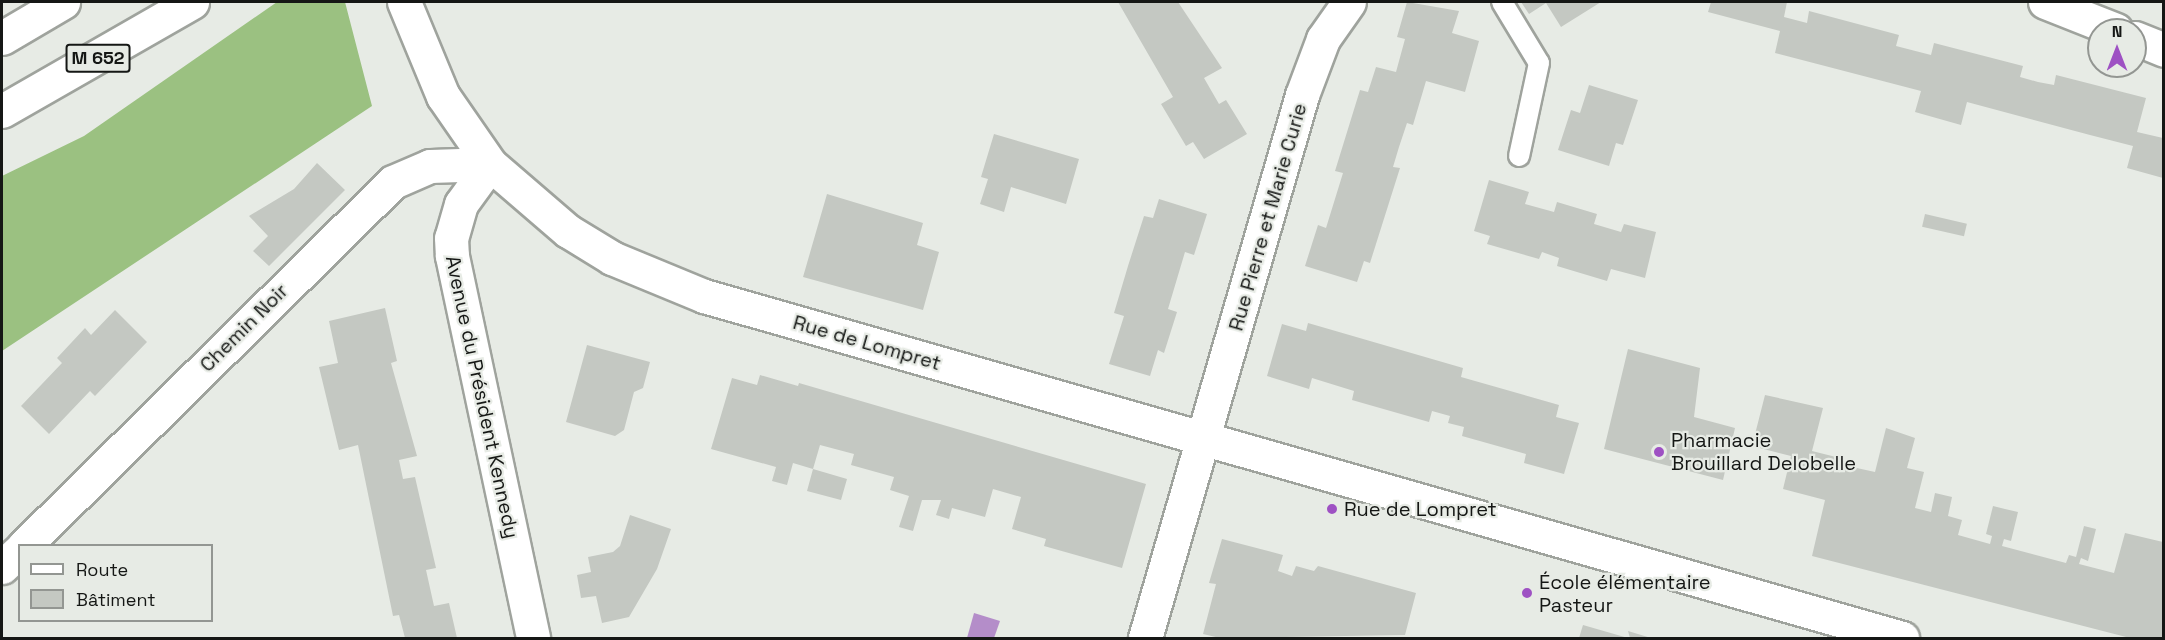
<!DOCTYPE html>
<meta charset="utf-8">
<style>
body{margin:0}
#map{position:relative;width:2165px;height:640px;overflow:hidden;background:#e7ebe5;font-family:"Space Grotesk",sans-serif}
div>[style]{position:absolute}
.forest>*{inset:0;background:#9bc181}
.water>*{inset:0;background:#b48dc9}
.building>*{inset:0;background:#c4c8c2;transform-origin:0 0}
.roads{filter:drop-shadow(2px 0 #9fa39d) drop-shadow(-2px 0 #9fa39d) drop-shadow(0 2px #9fa39d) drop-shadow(0 -2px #9fa39d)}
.service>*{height:20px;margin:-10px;padding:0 10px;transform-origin:10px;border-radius:10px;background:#fff}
.minor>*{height:33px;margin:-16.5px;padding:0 16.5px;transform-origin:16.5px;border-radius:16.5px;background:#fff}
.tertiary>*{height:33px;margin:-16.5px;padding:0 16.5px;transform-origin:16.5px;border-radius:16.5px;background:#fff}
.trunk>*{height:33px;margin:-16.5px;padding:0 16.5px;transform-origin:16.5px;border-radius:16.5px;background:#fff}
.dots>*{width:16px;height:16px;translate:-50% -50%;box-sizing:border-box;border:3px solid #e7ebe5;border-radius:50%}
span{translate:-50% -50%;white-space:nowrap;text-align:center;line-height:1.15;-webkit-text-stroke:4.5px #e7ebe5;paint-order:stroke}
.shield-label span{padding:2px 4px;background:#e7ebe5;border:2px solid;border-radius:4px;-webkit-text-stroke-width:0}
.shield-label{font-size:18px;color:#151715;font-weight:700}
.street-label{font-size:20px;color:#151715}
.poi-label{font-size:20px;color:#151715}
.left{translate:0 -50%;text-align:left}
.frame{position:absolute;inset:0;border:3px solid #151715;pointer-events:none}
.legend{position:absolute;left:18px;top:544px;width:195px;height:78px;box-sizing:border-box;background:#e7ebe5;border:2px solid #939692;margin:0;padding:8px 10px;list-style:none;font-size:18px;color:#151715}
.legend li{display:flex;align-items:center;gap:12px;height:30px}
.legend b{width:30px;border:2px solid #939692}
.north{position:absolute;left:2087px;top:18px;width:60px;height:60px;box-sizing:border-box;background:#e7ebe5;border:2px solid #939692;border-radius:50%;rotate:0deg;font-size:16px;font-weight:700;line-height:24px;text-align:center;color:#151715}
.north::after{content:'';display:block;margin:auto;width:21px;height:27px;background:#9e51c3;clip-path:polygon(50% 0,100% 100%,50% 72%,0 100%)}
</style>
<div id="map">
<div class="forest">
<div style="clip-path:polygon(277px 2px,345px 2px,372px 106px,2px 351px,2px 176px,84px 136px)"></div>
</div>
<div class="water">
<div style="clip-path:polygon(974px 613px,1000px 621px,994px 638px,967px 638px)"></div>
</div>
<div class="building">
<div style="clip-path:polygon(1118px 2px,1178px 2px,1222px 68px,1204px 78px,1219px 104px,1226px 100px,1247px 134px,1204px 159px,1193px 142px,1186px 146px,1161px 104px,1173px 97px)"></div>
<div style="clip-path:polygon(1407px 2px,1459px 11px,1452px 33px,1479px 41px,1465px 92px,1426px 81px,1413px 125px,1407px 123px,1399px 147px,1393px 167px,1400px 168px,1370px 263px,1364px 261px,1357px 282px,1305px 266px,1318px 225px,1326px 228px,1343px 173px,1335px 171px,1360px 90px,1368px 92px,1376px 67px,1396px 72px,1405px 39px,1397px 37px)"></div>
<div style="clip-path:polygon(1521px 2px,1601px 2px,1561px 27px,1546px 3px,1529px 14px)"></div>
<div style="clip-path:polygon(1711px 2px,1787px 2px,1784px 17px,1807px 23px,1809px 11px,1899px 35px,1896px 46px,1931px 55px,1934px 43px,2023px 66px,2020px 77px,2038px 82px,2054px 85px,2056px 75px,2146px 98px,2137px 132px,2163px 138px,2163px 178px,2127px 168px,2133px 146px,2090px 135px,1967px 102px,1961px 125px,1915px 112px,1921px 91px,1775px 53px,1780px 31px,1708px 12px)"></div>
<div style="clip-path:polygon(1589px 85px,1638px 100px,1623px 145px,1616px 143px,1609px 166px,1558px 150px,1571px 110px,1580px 113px)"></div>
<div style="clip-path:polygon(994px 134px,1079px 159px,1066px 204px,1011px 187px,1004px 212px,980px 204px,988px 179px,981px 177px)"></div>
<div style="clip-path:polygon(317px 163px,345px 190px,269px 266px,253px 251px,268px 236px,249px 216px,294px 189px)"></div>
<div style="clip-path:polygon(1489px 180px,1529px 192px,1525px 204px,1554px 212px,1557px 202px,1597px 214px,1594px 224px,1621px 232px,1624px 224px,1656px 232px,1645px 278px,1611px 269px,1607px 281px,1557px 266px,1559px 258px,1542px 252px,1539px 259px,1487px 244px,1490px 236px,1474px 231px)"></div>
<div style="clip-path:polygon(827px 194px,923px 223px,917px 245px,939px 252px,923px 310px,803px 277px)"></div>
<div style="clip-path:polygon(1159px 199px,1207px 214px,1194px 255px,1185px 252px,1168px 309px,1177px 312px,1164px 353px,1158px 350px,1150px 376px,1109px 364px,1124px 316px,1114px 313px,1128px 266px,1144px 216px,1153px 218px)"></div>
<div style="left:1925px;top:214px;width:43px;height:13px;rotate:13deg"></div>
<div style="clip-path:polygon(385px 308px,397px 361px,391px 363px,417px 456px,399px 460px,403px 479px,415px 477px,436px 568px,426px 570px,434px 606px,449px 603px,457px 638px,405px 638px,399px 615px,393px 616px,358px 445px,339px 450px,319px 367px,338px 363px,329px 321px)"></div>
<div style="clip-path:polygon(115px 310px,147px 342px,95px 396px,90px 391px,49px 434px,21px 406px,62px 363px,57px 358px,85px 328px,91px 335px)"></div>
<div style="clip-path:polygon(1308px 323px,1463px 368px,1461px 377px,1559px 405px,1556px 417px,1579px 423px,1564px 474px,1524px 463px,1526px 454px,1462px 436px,1464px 427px,1448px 423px,1450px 416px,1432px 411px,1429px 422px,1352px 400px,1354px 391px,1312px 378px,1309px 389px,1267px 376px,1282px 324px,1306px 331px)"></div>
<div style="clip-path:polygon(587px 345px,650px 362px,643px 388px,634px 392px,624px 430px,615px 436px,566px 422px)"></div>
<div style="clip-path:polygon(1628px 349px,1700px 368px,1694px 417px,1735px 428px,1723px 480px,1604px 449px)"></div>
<div style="clip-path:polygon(760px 375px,798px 386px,799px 383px,1146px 484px,1122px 568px,1044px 546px,1046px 539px,1012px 529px,1021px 497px,993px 489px,985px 517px,952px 508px,949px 519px,936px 515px,941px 500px,922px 500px,913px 531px,899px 527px,909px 496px,890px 490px,894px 477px,851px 465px,854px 454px,820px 445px,813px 469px,847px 479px,841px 500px,807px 491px,813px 469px,793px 463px,787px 485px,772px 481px,776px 467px,711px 449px,732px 378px,757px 385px)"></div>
<div style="clip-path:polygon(1765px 395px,1823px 408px,1812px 451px,1836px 457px,1834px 463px,1875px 472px,1886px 428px,1915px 438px,1907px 468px,1924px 472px,1915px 508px,1931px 512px,1935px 493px,1952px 497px,1948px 516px,1962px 520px,1958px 535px,1990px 544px,1992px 536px,1986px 534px,1993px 506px,2005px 509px,2018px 512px,2011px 541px,2004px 539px,2002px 546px,2066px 563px,2069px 555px,2076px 557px,2084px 526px,2096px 529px,2088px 561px,2081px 558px,2079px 564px,2114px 573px,2125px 533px,2163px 542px,2163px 638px,2130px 638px,1812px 556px,1825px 500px,1783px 489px,1791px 456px,1752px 446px)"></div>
<div style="clip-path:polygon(630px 515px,671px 529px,657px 569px,629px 617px,602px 623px,596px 596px,581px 598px,577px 575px,591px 572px,588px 557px,613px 552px,620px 546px)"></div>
<div style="clip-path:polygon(1222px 539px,1283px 555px,1278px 571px,1292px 576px,1296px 566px,1314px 571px,1318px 566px,1416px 593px,1405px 635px,1220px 638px,1203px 634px,1216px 584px,1209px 583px)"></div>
<div style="clip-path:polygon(1583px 625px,1628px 638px,1579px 638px)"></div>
<div style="clip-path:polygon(1628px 631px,1651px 638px,1630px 638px)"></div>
</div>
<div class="roads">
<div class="service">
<div style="left:1502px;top:2px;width:71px;rotate:58.8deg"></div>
<div style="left:1539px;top:63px;width:95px;rotate:102.1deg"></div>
</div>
<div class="minor">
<div style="left:2045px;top:2px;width:76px;rotate:21.5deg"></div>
<div style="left:2135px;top:38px;width:31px;rotate:22deg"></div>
<div style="left:24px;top:546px;width:518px;rotate:-44.61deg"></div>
<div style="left:393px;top:182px;width:40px;rotate:-23.4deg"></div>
<div style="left:430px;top:166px;width:60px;rotate:-1.9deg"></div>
<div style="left:490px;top:164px;width:103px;rotate:40.7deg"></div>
<div style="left:568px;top:231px;width:52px;rotate:31.5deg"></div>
<div style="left:612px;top:258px;width:100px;rotate:22.4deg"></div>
<div style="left:704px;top:296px;width:1246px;rotate:15.93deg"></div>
<div style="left:2px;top:567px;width:25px;rotate:-43deg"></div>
<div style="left:1145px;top:638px;width:565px;rotate:-73.87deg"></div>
<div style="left:1302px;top:95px;width:60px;rotate:-69.4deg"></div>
<div style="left:1323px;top:39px;width:45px;rotate:-54.9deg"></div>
</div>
<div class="tertiary">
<div style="left:404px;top:2px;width:102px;rotate:67.5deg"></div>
<div style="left:443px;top:96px;width:83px;rotate:55.3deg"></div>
<div style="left:490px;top:164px;width:49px;rotate:125.9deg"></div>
<div style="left:461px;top:204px;width:35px;rotate:106deg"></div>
<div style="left:451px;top:238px;width:18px;rotate:87deg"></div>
<div style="left:452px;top:256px;width:390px;rotate:78deg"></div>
</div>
<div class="trunk">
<div style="left:2px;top:38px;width:71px;rotate:-30.5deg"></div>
<div style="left:2px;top:111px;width:219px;rotate:-29.8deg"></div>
</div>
</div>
<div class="dots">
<div style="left:1659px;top:452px;background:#9e51c3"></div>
<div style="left:1332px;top:509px;background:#9e51c3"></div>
<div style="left:1527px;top:593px;background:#9e51c3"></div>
</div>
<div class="shield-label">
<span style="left:98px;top:58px">M 652</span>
</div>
<div class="street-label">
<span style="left:1268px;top:217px;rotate:-74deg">Rue Pierre et Marie Curie</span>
<span style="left:244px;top:328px;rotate:-45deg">Chemin Noir</span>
<span style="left:867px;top:343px;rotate:16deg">Rue de Lompret</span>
<span style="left:482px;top:397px;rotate:78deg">Avenue du Président Kennedy</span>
</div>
<div class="poi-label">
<span class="left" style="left:1671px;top:452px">Pharmacie<br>Brouillard Delobelle</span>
<span class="left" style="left:1344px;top:509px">Rue de Lompret</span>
<span class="left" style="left:1539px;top:594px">École élémentaire<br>Pasteur</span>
</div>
<div class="frame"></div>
<ul class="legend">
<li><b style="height:8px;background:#fff"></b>Route</li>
<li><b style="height:16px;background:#c4c8c2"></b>Bâtiment</li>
</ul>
<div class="north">N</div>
</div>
